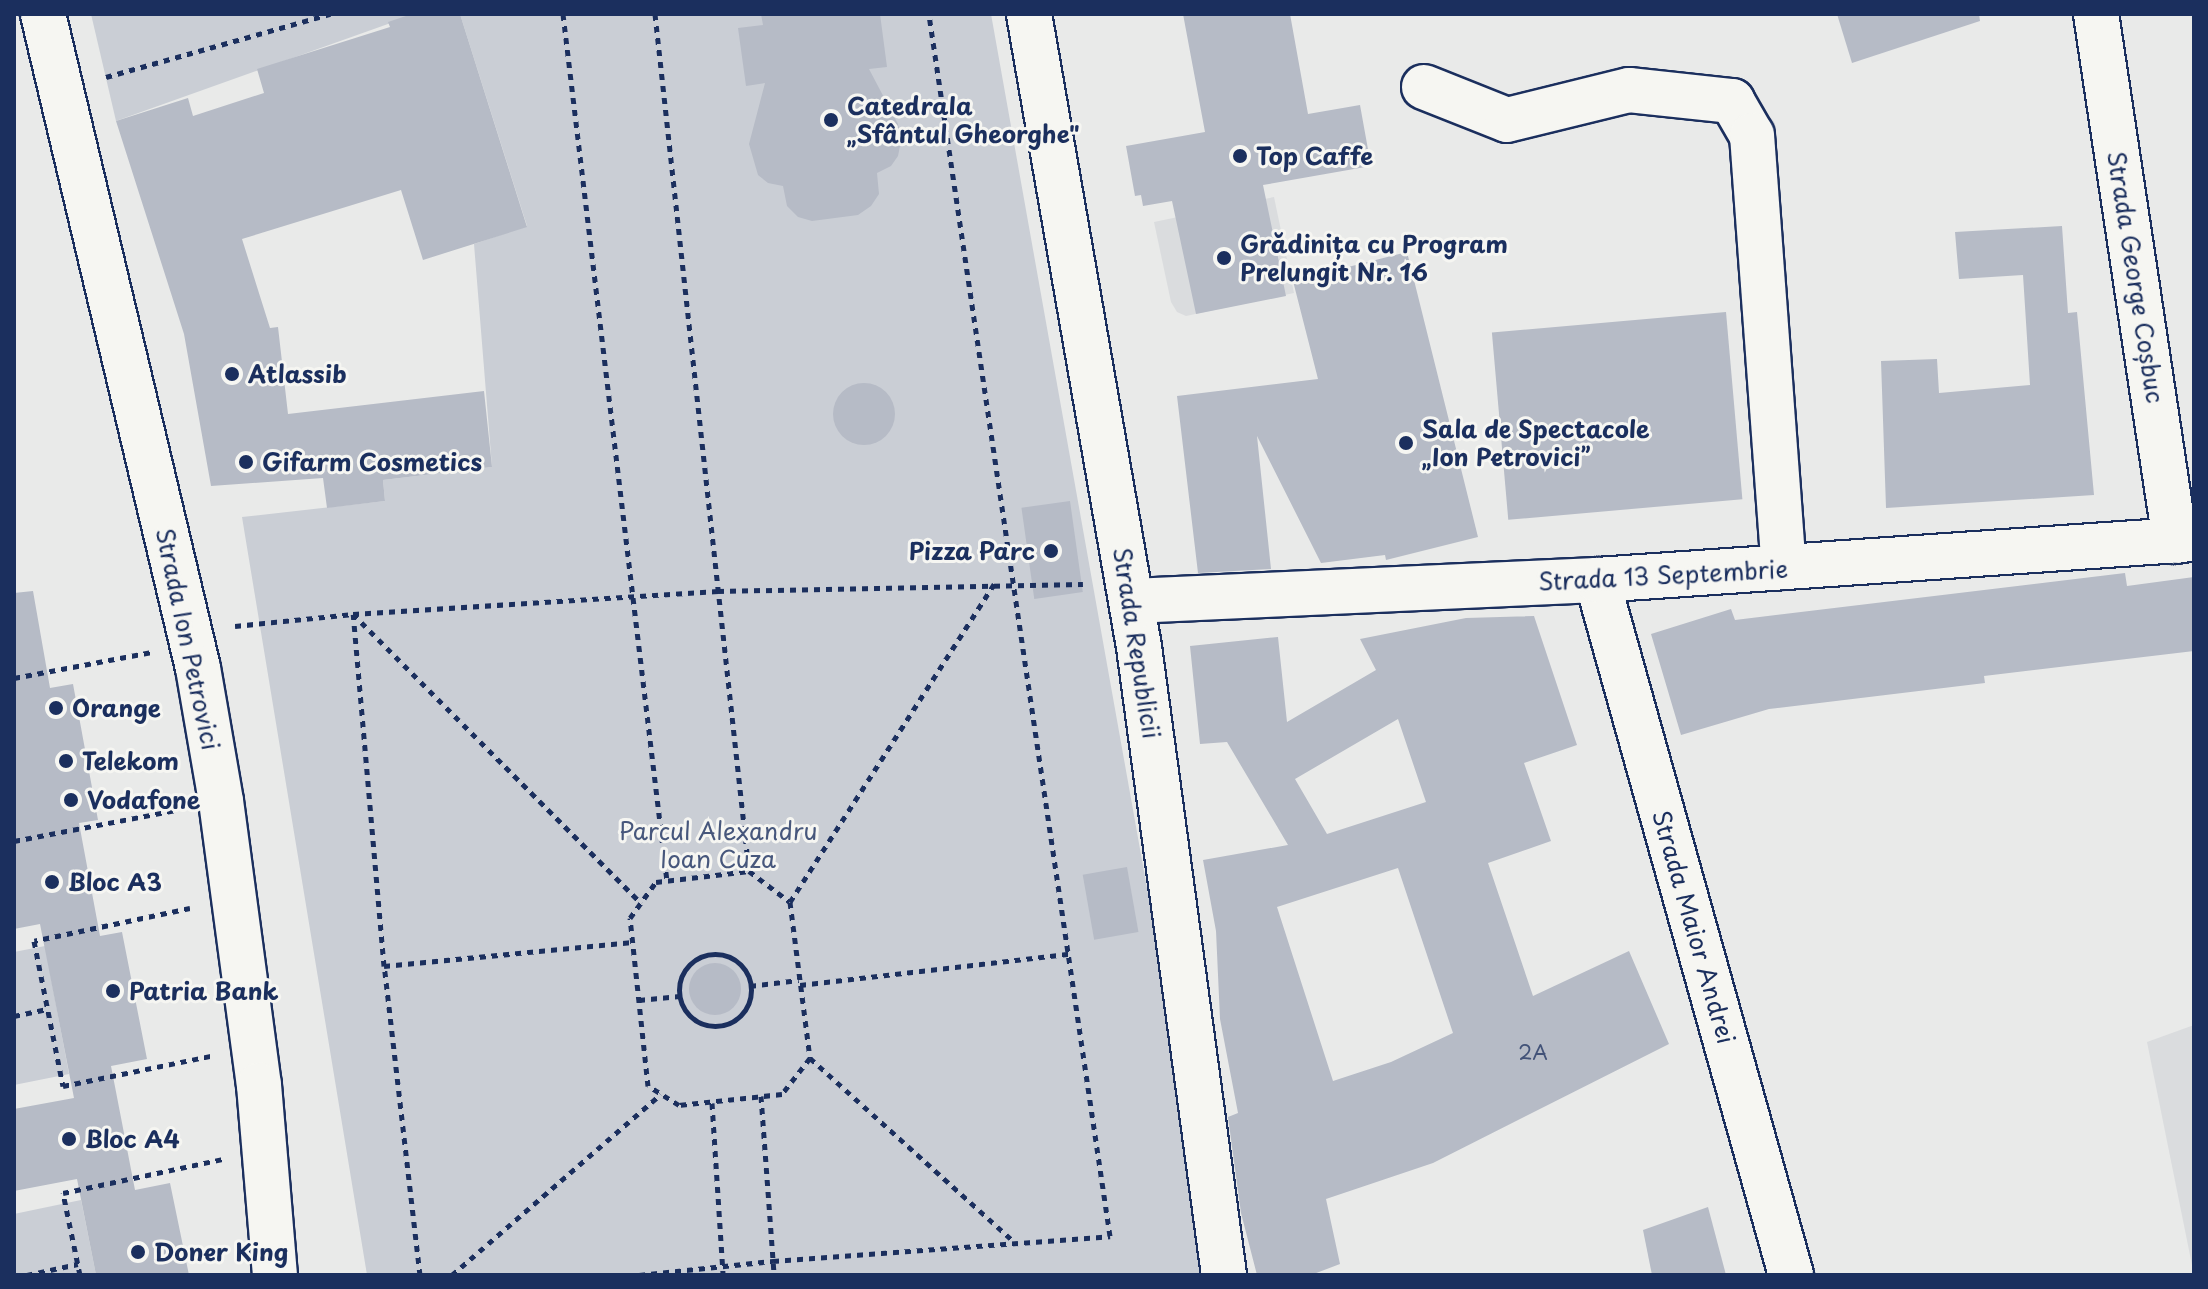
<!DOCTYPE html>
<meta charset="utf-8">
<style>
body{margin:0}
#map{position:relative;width:2208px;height:1289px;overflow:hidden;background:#e9eae9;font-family:"Playpen Sans",sans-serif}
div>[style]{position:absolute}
.built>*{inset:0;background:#dadcde}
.green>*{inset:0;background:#caced5}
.building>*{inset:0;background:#b6bbc6;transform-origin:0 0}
.round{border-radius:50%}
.path>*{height:5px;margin-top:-2.5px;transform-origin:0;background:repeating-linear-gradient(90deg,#1b2f5e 0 6px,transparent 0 12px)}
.path>.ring{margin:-2.5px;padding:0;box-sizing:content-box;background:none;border:5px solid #1b2f5e;border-radius:50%}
.roads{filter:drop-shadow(2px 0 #1b2f5e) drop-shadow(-2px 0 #1b2f5e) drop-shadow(0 2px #1b2f5e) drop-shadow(0 -2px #1b2f5e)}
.minor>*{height:44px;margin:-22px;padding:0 22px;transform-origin:22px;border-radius:22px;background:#f6f6f2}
.major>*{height:44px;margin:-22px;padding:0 22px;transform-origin:22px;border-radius:22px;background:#f6f6f2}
.dots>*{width:22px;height:22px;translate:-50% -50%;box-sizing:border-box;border:4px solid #f6f6f2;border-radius:50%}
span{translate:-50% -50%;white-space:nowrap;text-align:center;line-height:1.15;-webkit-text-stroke:6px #f6f6f2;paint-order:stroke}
.number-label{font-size:20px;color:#425278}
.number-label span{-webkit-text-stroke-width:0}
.poi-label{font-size:24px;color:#1b2f5e;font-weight:700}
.left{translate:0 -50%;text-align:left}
.right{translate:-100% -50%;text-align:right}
.street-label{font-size:24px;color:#1b2f5e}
.park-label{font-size:24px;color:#47577c}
.frame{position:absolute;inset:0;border:16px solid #1b2f5e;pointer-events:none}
</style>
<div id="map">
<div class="built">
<div style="clip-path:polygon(1274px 197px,1294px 293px,1186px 316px,1177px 312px,1171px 302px,1154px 222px)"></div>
<div style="clip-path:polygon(2194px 1025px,2194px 1275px,2147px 1042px)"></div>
</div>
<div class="green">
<div style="clip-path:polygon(91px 14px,416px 14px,116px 121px)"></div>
<div style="clip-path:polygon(460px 14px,991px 14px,1216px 1275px,367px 1275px,242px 517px,385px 501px,383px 480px,492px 467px,474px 244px,527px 226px)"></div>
<div style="clip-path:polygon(45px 946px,69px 1074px,14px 1085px,14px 952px)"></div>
<div style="clip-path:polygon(81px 1200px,96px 1275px,14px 1275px,14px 1214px)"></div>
</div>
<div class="building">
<div style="clip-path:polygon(412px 14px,460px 14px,527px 227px,423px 260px,401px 190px,242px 239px,270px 328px,278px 327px,288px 414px,484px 391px,492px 467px,383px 480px,385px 501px,327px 508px,323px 478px,211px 486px,184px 334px,116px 121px,188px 98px,193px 116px,264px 93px,257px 69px,390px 27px,388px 22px)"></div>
<div style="clip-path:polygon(761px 14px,880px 14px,887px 67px,869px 69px,898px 124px,901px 141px,898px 156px,891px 166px,877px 173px,879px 194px,871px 206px,858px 215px,812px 221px,798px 217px,787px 206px,783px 186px,768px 183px,758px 175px,749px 144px,765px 83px,746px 86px,738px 28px,763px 25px)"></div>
<div style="clip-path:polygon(1183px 14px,1290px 14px,1308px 114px,1360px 105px,1371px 166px,1263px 185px,1286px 296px,1196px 314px,1172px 201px,1143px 206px,1141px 195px,1135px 196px,1126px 146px,1205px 132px)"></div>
<div style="clip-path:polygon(1837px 14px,1979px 14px,1980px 21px,1852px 63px)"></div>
<div style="clip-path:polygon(2062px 226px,2068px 313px,2077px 312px,2094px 495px,1886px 508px,1881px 361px,1937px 359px,1939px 393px,2030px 385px,2023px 275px,1959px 279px,1955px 232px)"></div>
<div style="clip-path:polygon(1407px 252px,1478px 537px,1386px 560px,1385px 555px,1321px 563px,1257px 436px,1271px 569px,1198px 573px,1177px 396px,1318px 379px,1293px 281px)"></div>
<div style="left:1726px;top:312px;width:188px;height:235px;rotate:85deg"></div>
<div class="round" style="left:833px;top:383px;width:62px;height:62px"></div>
<div style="left:1070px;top:501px;width:92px;height:49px;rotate:82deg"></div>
<div style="clip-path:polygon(2125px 573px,2127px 586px,2194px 577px,2194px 651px,1984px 676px,1985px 683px,1769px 709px,1681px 735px,1651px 634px,1731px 609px,1735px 620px)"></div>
<div style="clip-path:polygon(33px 591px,50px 688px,73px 684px,98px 820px,79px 823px,100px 936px,122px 932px,147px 1059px,111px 1066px,135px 1190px,170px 1183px,189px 1275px,96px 1275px,77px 1179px,14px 1191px,14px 1109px,74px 1098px,40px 924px,14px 929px,14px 593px)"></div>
<div style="clip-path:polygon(evenodd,1534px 616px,1577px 745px,1524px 763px,1551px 841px,1488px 863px,1533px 996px,1629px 951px,1669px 1044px,1433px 1163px,1326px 1199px,1340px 1264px,1311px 1275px,1257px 1275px,1241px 1213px,1228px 1117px,1238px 1113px,1220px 1019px,1216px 931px,1203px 860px,1288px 845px,1227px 742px,1200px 744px,1190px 646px,1278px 637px,1287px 722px,1376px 670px,1360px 639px,1466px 618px,1534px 616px,1398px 719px,1426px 802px,1327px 834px,1295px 779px,1398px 719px,1534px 616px,1398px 868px,1453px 1033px,1391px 1062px,1333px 1081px,1277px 907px,1398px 868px)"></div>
<div style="left:1127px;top:867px;width:66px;height:45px;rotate:80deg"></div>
<div class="round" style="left:689px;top:963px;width:52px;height:52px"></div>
<div style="clip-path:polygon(1708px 1207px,1726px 1275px,1652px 1275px,1643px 1230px)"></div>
</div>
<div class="path">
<div style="left:563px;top:14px;width:873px;rotate:83.16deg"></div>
<div style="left:655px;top:14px;width:862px;rotate:83.74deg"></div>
<div style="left:749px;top:871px;width:51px;rotate:37.1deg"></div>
<div style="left:790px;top:902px;width:157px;rotate:82.7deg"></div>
<div style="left:810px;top:1058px;width:46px;rotate:127.9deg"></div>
<div style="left:782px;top:1094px;width:104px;rotate:173.9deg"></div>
<div style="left:679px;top:1105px;width:36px;rotate:-148deg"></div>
<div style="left:648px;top:1086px;width:169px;rotate:-96.1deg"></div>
<div style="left:630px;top:918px;width:44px;rotate:-54.2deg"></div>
<div style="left:656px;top:882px;width:94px;rotate:-6.7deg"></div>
<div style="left:106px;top:77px;width:233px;rotate:-15.7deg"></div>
<div style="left:235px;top:626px;width:119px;rotate:-5.8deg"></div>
<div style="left:353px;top:614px;width:408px;rotate:45.1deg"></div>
<div style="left:14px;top:678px;width:139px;rotate:-10.7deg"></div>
<div style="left:14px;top:841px;width:166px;rotate:-10.8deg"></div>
<div style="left:790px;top:902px;width:378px;rotate:-57.3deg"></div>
<div style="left:190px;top:908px;width:159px;rotate:168.1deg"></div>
<div style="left:34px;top:941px;width:148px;rotate:78.7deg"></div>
<div style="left:63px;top:1086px;width:151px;rotate:-11.5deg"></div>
<div class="ring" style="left:679px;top:954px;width:67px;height:67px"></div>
<div style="left:384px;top:966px;width:250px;rotate:-5.5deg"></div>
<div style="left:800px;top:985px;width:271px;rotate:-6.6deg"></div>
<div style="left:750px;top:986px;width:49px;rotate:-7deg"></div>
<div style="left:639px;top:1000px;width:41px;rotate:-5.6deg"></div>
<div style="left:14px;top:1016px;width:34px;rotate:-12deg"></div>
<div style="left:810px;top:1058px;width:275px;rotate:42deg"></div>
<div style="left:761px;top:1096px;width:179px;rotate:85.8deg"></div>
<div style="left:712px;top:1103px;width:172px;rotate:86.3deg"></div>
<div style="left:27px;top:1275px;width:52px;rotate:-12.2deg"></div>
<div style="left:80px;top:1275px;width:84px;rotate:-101.7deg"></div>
<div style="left:63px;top:1193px;width:164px;rotate:-12deg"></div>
<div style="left:420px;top:1275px;width:311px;rotate:-96.6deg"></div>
<div style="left:384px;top:966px;width:353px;rotate:-95deg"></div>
<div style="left:353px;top:614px;width:366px;rotate:-3.6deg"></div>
<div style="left:718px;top:591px;width:365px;rotate:-1.1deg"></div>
<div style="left:452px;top:1275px;width:276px;rotate:-40.9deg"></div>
<div style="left:639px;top:1275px;width:135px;rotate:-6deg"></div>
<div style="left:773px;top:1261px;width:338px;rotate:-4.2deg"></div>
<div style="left:1110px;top:1236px;width:1235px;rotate:-98.43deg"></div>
</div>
<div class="roads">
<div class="minor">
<div style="left:1029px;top:14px;width:642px;rotate:80.14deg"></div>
<div style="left:1139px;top:647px;width:634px;rotate:82.29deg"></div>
<div style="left:2096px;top:14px;width:533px;rotate:81.47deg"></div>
<div style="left:1424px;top:87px;width:89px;rotate:21.7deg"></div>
<div style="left:1507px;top:120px;width:126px;rotate:-13.8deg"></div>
<div style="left:1629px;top:90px;width:104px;rotate:6.1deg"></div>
<div style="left:1732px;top:101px;width:39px;rotate:60deg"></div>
<div style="left:1752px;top:135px;width:433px;rotate:85.8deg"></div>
<div style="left:1597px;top:580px;width:722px;rotate:74.4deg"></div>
<div style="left:1132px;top:601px;width:465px;rotate:-2.6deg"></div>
<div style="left:1597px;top:580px;width:598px;rotate:-3.93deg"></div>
</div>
<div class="major">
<div style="left:43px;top:14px;width:672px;rotate:76.67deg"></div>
<div style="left:198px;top:668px;width:135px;rotate:80.2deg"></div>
<div style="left:221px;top:801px;width:287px;rotate:82.4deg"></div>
<div style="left:259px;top:1085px;width:191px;rotate:85.2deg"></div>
</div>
</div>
<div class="dots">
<div style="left:831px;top:120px;background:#1b2f5e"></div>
<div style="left:1240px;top:156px;background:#1b2f5e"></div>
<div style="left:1224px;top:258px;background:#1b2f5e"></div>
<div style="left:232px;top:374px;background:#1b2f5e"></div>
<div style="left:1406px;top:443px;background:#1b2f5e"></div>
<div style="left:246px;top:462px;background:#1b2f5e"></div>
<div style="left:1051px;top:551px;background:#1b2f5e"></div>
<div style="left:56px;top:708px;background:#1b2f5e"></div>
<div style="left:66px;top:761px;background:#1b2f5e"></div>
<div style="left:71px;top:800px;background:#1b2f5e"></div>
<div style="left:52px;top:882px;background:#1b2f5e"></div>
<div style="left:113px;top:991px;background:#1b2f5e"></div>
<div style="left:69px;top:1139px;background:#1b2f5e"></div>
<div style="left:138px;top:1252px;background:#1b2f5e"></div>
</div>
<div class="number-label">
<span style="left:1533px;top:1052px">2A</span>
</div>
<div class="poi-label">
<span class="left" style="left:847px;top:120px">Catedrala<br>„Sfântul Gheorghe"</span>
<span class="left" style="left:1256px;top:156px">Top Caffe</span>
<span class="left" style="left:1240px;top:258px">Grădinița cu Program<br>Prelungit Nr. 16</span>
<span class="left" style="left:248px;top:374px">Atlassib</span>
<span class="left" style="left:1422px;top:443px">Sala de Spectacole<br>„Ion Petrovici”</span>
<span class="left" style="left:262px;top:462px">Gifarm Cosmetics</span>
<span class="right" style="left:1035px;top:551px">Pizza Parc</span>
<span class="left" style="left:72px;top:708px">Orange</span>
<span class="left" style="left:82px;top:761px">Telekom</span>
<span class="left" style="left:87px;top:800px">Vodafone</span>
<span class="left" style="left:68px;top:882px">Bloc A3</span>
<span class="left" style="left:129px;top:991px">Patria Bank</span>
<span class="left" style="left:85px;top:1139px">Bloc A4</span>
<span class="left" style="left:154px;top:1252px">Doner King</span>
</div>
<div class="street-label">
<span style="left:2136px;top:277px;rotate:81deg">Strada George Coșbuc</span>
<span style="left:1663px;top:575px;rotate:-3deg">Strada 13 Septembrie</span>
<span style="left:188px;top:639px;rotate:78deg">Strada Ion Petrovici</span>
<span style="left:1137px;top:643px;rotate:81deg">Strada Republicii</span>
<span style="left:1694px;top:927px;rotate:74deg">Strada Maior Andrei</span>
</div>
<div class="park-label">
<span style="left:718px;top:845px">Parcul Alexandru<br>Ioan Cuza</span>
</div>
<div class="frame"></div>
</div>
